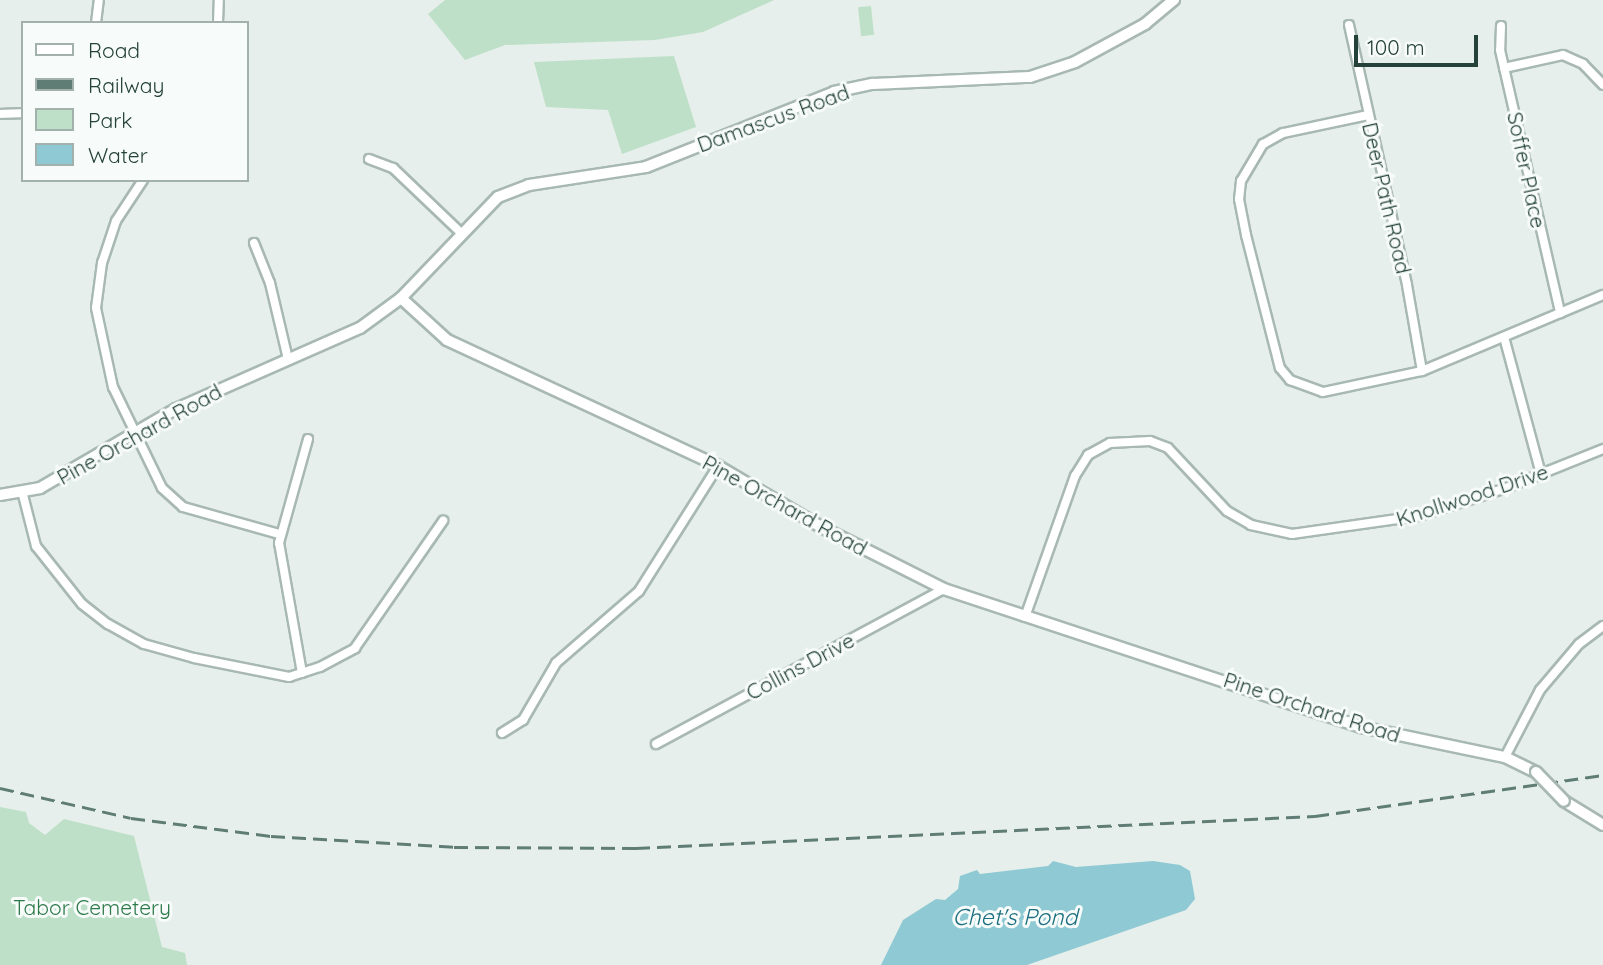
<!DOCTYPE html>
<style>
body{margin:0}
#map{position:relative;width:1603px;height:965px;overflow:hidden;background:#e6efeb;font-family:Quicksand,sans-serif}
div>[style]{position:absolute}
.green>*{inset:0;background:#bfe0c8;transform-origin:0 0}
.water>*{inset:0;background:#8ec9d4}
.roads{filter:drop-shadow(2px 0 #a8b8b2) drop-shadow(-2px 0 #a8b8b2) drop-shadow(0 2px #a8b8b2) drop-shadow(0 -2px #a8b8b2)}
.minor>*{height:8px;margin:-4px;padding:0 4px;transform-origin:4px;border-radius:4px;background:#fff}
.tertiary>*{height:10px;margin:-5px;padding:0 5px;transform-origin:5px;border-radius:5px;background:#fff}
.rail>*{height:2.5px;margin-top:-1.25px;transform-origin:0;background:repeating-linear-gradient(90deg,#5f7d75 0 14px,transparent 0 21px)}
.bridges{filter:drop-shadow(2px 0 #a8b8b2) drop-shadow(-2px 0 #a8b8b2) drop-shadow(0 2px #a8b8b2) drop-shadow(0 -2px #a8b8b2)}
.tertiary-bridge>*{height:10px;margin:-5px;padding:0 5px;transform-origin:5px;border-radius:5px;background:#fff}
span{translate:-50% -50%;white-space:nowrap;text-align:center;line-height:1.15;-webkit-text-stroke:6px #f7fbf9;paint-order:stroke}
.street-label{font-size:21px;color:#24423a}
.park-label{font-size:21px;color:#2d7a4b}
.water-label{font-size:23px;color:#1c6f80;font-style:italic}
.legend{position:absolute;left:21px;top:21px;width:228px;height:161px;box-sizing:border-box;background:#f7fbf9;border:2px solid #a3b1ad;margin:0;padding:9px 12px;list-style:none;font-size:21px;color:#24423a}
.legend li{display:flex;align-items:center;gap:14px;height:35px}
.legend b{width:35px;border:2px solid #a3b1ad}
.scale{position:absolute;left:1354px;top:35px;width:124px;height:32px;box-sizing:border-box;border:4px solid #24423a;border-top:0;padding-left:9px;font-size:21px;line-height:24px;white-space:nowrap;color:#24423a;-webkit-text-stroke:5px #f7fbf9;paint-order:stroke}
</style>
<div id="map">
<div class="green">
<div style="clip-path:polygon(445px 0,774px 0,703px 32px,655px 40px,505px 45px,465px 60px,428px 14px)"></div>
<div style="left:871px;top:6px;width:29px;height:13px;rotate:84deg"></div>
<div style="clip-path:polygon(674px 56px,696px 127px,622px 154px,608px 110px,546px 107px,534px 62px)"></div>
<div style="clip-path:polygon(0 807px,26px 812px,29px 823px,45px 835px,64px 819px,134px 836px,162px 947px,185px 953px,187px 965px,0 965px)"></div>
</div>
<div class="water">
<div style="clip-path:polygon(1053px 861px,1076px 867px,1153px 861px,1180px 865px,1190px 871px,1195px 899px,1186px 910px,1027px 965px,881px 965px,903px 920px,936px 899px,945px 900px,958px 889px,960px 876px,977px 870px,980px 874px,1048px 866px)"></div>
</div>
<div class="roads">
<div class="minor">
<div style="left:96px;top:23px;width:23px;rotate:-83deg"></div>
<div style="left:218px;top:23px;width:23px;rotate:-88deg"></div>
<div style="left:1349px;top:25px;width:266px;rotate:77.4deg"></div>
<div style="left:1407px;top:285px;width:87px;rotate:80.1deg"></div>
<div style="left:1501px;top:26px;width:24px;rotate:92deg"></div>
<div style="left:1500px;top:50px;width:270px;rotate:77.1deg"></div>
<div style="left:1504px;top:68px;width:60px;rotate:-12.4deg"></div>
<div style="left:1563px;top:55px;width:22px;rotate:24deg"></div>
<div style="left:1583px;top:64px;width:29px;rotate:46deg"></div>
<div style="left:0;top:114px;width:23px;rotate:-2deg"></div>
<div style="left:1368px;top:115px;width:87px;rotate:168deg"></div>
<div style="left:1283px;top:133px;width:23px;rotate:151deg"></div>
<div style="left:1263px;top:144px;width:43px;rotate:120.7deg"></div>
<div style="left:1241px;top:181px;width:18px;rotate:96deg"></div>
<div style="left:1239px;top:199px;width:37px;rotate:79deg"></div>
<div style="left:1246px;top:235px;width:137px;rotate:75.7deg"></div>
<div style="left:1280px;top:368px;width:16px;rotate:50deg"></div>
<div style="left:1290px;top:380px;width:35px;rotate:20deg"></div>
<div style="left:1323px;top:392px;width:101px;rotate:-12deg"></div>
<div style="left:1422px;top:371px;width:196px;rotate:-22.8deg"></div>
<div style="left:369px;top:159px;width:26px;rotate:21deg"></div>
<div style="left:393px;top:168px;width:94px;rotate:43.7deg"></div>
<div style="left:143px;top:180px;width:49px;rotate:123.4deg"></div>
<div style="left:116px;top:221px;width:44px;rotate:108.4deg"></div>
<div style="left:102px;top:263px;width:45px;rotate:97.6deg"></div>
<div style="left:96px;top:308px;width:81px;rotate:77.9deg"></div>
<div style="left:113px;top:387px;width:112px;rotate:64.1deg"></div>
<div style="left:162px;top:488px;width:28px;rotate:42deg"></div>
<div style="left:183px;top:507px;width:100px;rotate:15.7deg"></div>
<div style="left:254px;top:243px;width:43px;rotate:68.2deg"></div>
<div style="left:270px;top:283px;width:78px;rotate:76.7deg"></div>
<div style="left:1504px;top:337px;width:142px;rotate:74.9deg"></div>
<div style="left:22px;top:491px;width:57px;rotate:75.7deg"></div>
<div style="left:36px;top:546px;width:74px;rotate:51.6deg"></div>
<div style="left:82px;top:604px;width:33px;rotate:38deg"></div>
<div style="left:108px;top:624px;width:41px;rotate:29.1deg"></div>
<div style="left:144px;top:644px;width:52px;rotate:15.6deg"></div>
<div style="left:194px;top:658px;width:97px;rotate:11.3deg"></div>
<div style="left:289px;top:677px;width:33px;rotate:-18deg"></div>
<div style="left:320px;top:667px;width:40px;rotate:-28deg"></div>
<div style="left:355px;top:648px;width:155px;rotate:-55.3deg"></div>
<div style="left:1025px;top:617px;width:150px;rotate:-70.5deg"></div>
<div style="left:1075px;top:476px;width:25px;rotate:-58deg"></div>
<div style="left:1088px;top:455px;width:25px;rotate:-29deg"></div>
<div style="left:1110px;top:443px;width:40px;rotate:-2.9deg"></div>
<div style="left:1150px;top:441px;width:19px;rotate:21deg"></div>
<div style="left:1168px;top:448px;width:86px;rotate:46.9deg"></div>
<div style="left:1227px;top:511px;width:28px;rotate:30deg"></div>
<div style="left:1251px;top:525px;width:42px;rotate:12.4deg"></div>
<div style="left:1292px;top:534px;width:128px;rotate:-8.1deg"></div>
<div style="left:1419px;top:516px;width:91px;rotate:-17.8deg"></div>
<div style="left:1506px;top:488px;width:105px;rotate:-21.9deg"></div>
<div style="left:302px;top:673px;width:132px;rotate:-100deg"></div>
<div style="left:279px;top:543px;width:108px;rotate:-74.4deg"></div>
<div style="left:502px;top:733px;width:25px;rotate:-32deg"></div>
<div style="left:523px;top:720px;width:66px;rotate:-59.9deg"></div>
<div style="left:556px;top:663px;width:110px;rotate:-40.9deg"></div>
<div style="left:639px;top:591px;width:148px;rotate:-57.7deg"></div>
<div style="left:656px;top:744px;width:327px;rotate:-28.3deg"></div>
<div style="left:1505px;top:757px;width:76px;rotate:-62.4deg"></div>
<div style="left:1540px;top:690px;width:60px;rotate:-49.7deg"></div>
<div style="left:1579px;top:644px;width:30px;rotate:-37deg"></div>
</div>
<div class="tertiary">
<div style="left:401px;top:298px;width:62px;rotate:42.4deg"></div>
<div style="left:447px;top:340px;width:299px;rotate:24.9deg"></div>
<div style="left:718px;top:466px;width:122px;rotate:30.6deg"></div>
<div style="left:823px;top:528px;width:136px;rotate:26.8deg"></div>
<div style="left:944px;top:589px;width:439px;rotate:18.3deg"></div>
<div style="left:1361px;top:727px;width:147px;rotate:11.8deg"></div>
<div style="left:1505px;top:757px;width:34px;rotate:26deg"></div>
<div style="left:0;top:495px;width:41px;rotate:-9.9deg"></div>
<div style="left:40px;top:488px;width:157px;rotate:-30.2deg"></div>
<div style="left:176px;top:409px;width:201px;rotate:-23.8deg"></div>
<div style="left:360px;top:328px;width:51px;rotate:-36.2deg"></div>
<div style="left:401px;top:298px;width:140px;rotate:-46.2deg"></div>
<div style="left:498px;top:197px;width:33px;rotate:-21deg"></div>
<div style="left:529px;top:185px;width:118px;rotate:-8.7deg"></div>
<div style="left:646px;top:167px;width:202px;rotate:-21.7deg"></div>
<div style="left:834px;top:92px;width:40px;rotate:-12deg"></div>
<div style="left:873px;top:84px;width:157px;rotate:-2.6deg"></div>
<div style="left:1030px;top:77px;width:47px;rotate:-18.4deg"></div>
<div style="left:1075px;top:62px;width:80px;rotate:-28.5deg"></div>
<div style="left:1145px;top:24px;width:38px;rotate:-40deg"></div>
<div style="left:1564px;top:801px;width:46px;rotate:31.6deg"></div>
</div>
</div>
<div class="rail">
<div style="left:0;top:788px;width:134px;rotate:12.9deg"></div>
<div style="left:131px;top:818px;width:141px;rotate:7.3deg"></div>
<div style="left:271px;top:836px;width:183px;rotate:3.4deg"></div>
<div style="left:454px;top:847px;width:182px;rotate:0.3deg"></div>
<div style="left:636px;top:848px;width:680px;rotate:-2.7deg"></div>
<div style="left:1315px;top:816px;width:291px;rotate:-8.1deg"></div>
</div>
<div class="bridges">
<div class="tertiary-bridge">
<div style="left:1536px;top:772px;width:40px;rotate:46deg"></div>
</div>
</div>
<div class="street-label">
<span style="left:773px;top:118px;rotate:-20deg">Damascus Road</span>
<span style="left:1527px;top:170px;rotate:78deg">Soffer Place</span>
<span style="left:1387px;top:198px;rotate:77deg">Deer Path Road</span>
<span style="left:139px;top:434px;rotate:-29deg">Pine Orchard Road</span>
<span style="left:1472px;top:495px;rotate:-18deg">Knollwood Drive</span>
<span style="left:785px;top:505px;rotate:29deg">Pine Orchard Road</span>
<span style="left:800px;top:666px;rotate:-28deg">Collins Drive</span>
<span style="left:1312px;top:707px;rotate:18deg">Pine Orchard Road</span>
</div>
<div class="park-label">
<span style="left:92px;top:907px">Tabor Cemetery</span>
</div>
<div class="water-label">
<span style="left:1015px;top:917px">Chet's Pond</span>
</div>
<ul class="legend">
<li><b style="height:9px;background:#fff"></b>Road</li>
<li><b style="height:9px;background:#5f7d75"></b>Railway</li>
<li><b style="height:19px;background:#bfe0c8"></b>Park</li>
<li><b style="height:19px;background:#8ec9d4"></b>Water</li>
</ul>
<div class="scale">100 m</div>
</div>
